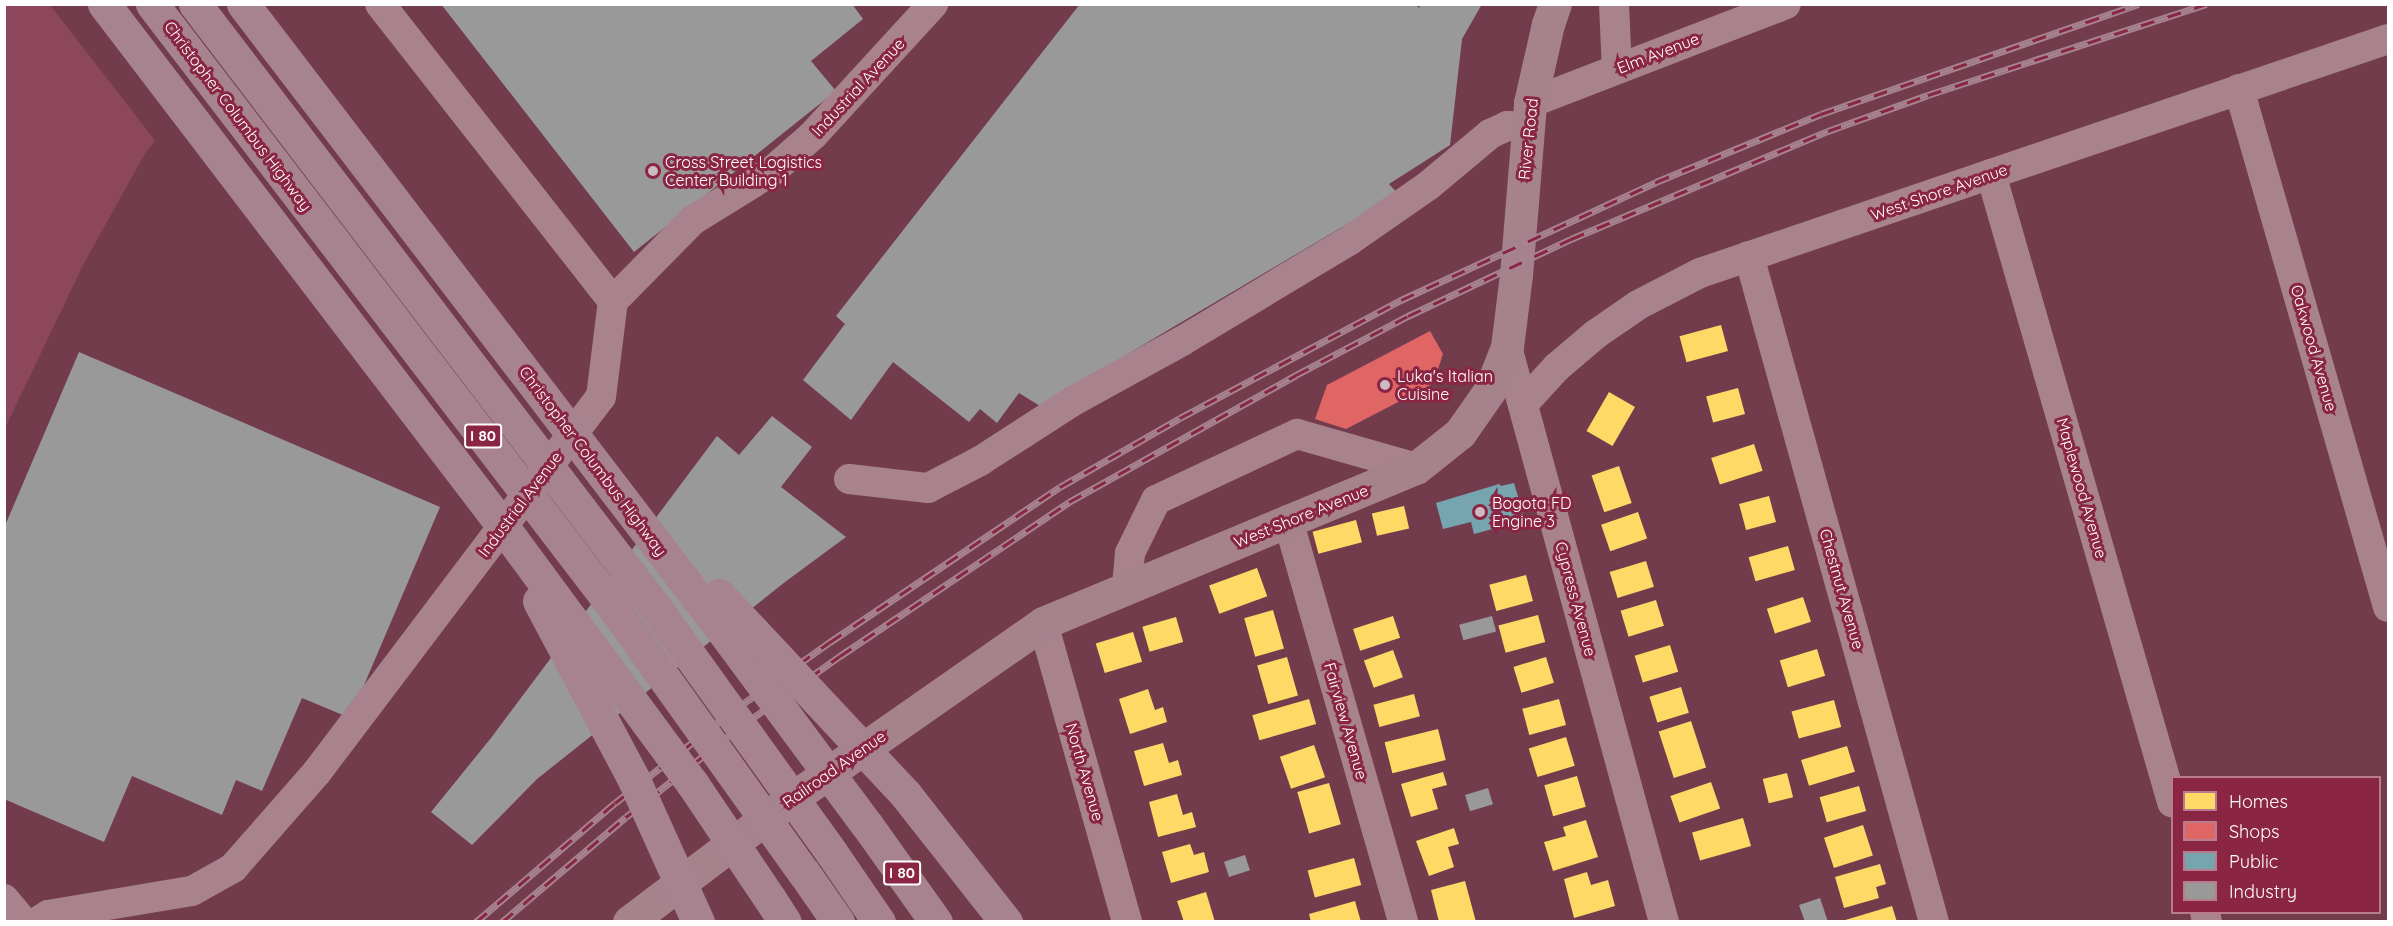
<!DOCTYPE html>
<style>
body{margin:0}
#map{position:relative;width:2393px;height:926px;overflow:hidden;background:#733c4d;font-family:Quicksand,sans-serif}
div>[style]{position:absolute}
.water>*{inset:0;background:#8d475c}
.pier>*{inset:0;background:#733c4d}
.homes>*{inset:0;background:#ffd966;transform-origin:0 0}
.shops>*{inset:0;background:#e06666}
.public>*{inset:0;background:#76a5af}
.industry>*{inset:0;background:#999;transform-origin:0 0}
.minor>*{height:30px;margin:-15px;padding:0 15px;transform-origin:15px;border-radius:15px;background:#a8838e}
.major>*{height:33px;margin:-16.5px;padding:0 16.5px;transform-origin:16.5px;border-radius:16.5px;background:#a6828d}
.highway>*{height:33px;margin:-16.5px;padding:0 16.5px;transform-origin:16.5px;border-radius:16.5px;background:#a6838e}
.rail>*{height:7px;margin-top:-3.5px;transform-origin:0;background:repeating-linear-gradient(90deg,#8a2544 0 14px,#a6838e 0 28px);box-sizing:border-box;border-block:2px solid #a6838e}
.highway-bridge>*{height:33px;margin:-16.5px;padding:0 16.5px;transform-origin:16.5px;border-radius:16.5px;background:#a6838e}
.dots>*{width:16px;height:16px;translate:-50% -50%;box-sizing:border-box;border:3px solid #8a2544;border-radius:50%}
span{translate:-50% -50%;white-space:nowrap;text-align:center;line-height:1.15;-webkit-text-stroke:6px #8a2544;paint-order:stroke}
.shield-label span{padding:2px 4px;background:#8a2544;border:2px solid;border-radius:4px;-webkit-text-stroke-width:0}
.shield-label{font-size:15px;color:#fff;font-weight:700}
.street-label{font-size:16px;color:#fff}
.poi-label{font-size:16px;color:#fff}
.left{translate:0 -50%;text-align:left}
.frame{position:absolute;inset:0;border:6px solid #fff;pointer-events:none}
.legend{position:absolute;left:2171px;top:776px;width:210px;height:138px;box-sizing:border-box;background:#8a2544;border:2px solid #b97c8f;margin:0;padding:8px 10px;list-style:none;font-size:18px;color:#fff}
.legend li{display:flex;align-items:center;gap:12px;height:30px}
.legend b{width:30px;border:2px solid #b97c8f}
</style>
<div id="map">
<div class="water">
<div style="clip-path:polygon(5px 5px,264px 5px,146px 152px,84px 263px,5px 428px)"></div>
</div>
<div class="pier">
<div style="clip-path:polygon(267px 4px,157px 143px,50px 5px)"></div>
</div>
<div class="homes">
<div style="left:1721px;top:325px;width:27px;height:43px;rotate:75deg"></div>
<div style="left:1738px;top:388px;width:27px;height:33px;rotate:75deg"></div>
<div style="left:1609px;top:392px;width:30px;height:45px;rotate:30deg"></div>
<div style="left:1754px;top:444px;width:28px;height:45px;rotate:72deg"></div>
<div style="left:1619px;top:466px;width:39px;height:29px;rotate:71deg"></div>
<div style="left:1769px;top:496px;width:27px;height:31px;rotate:75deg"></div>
<div style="left:1404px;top:506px;width:23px;height:33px;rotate:77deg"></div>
<div style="left:1638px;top:512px;width:28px;height:39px;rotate:71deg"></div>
<div style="left:1356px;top:520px;width:23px;height:45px;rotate:75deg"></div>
<div style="left:1788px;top:546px;width:25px;height:41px;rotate:74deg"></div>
<div style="left:1646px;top:561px;width:27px;height:38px;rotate:73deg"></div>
<div style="left:1257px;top:568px;width:30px;height:51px;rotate:70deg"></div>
<div style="left:1526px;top:575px;width:27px;height:38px;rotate:75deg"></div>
<div style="left:1803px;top:597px;width:26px;height:38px;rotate:72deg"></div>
<div style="left:1656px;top:600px;width:27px;height:37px;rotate:73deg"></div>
<div style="left:1273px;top:610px;width:40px;height:30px;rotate:74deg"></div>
<div style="left:1538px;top:615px;width:28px;height:41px;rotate:75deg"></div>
<div style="left:1393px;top:616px;width:23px;height:42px;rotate:72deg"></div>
<div style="left:1176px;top:617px;width:26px;height:35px;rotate:74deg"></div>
<div style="left:1133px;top:632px;width:31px;height:39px;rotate:73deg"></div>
<div style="left:1670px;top:645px;width:28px;height:37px;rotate:73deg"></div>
<div style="left:1817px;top:649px;width:28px;height:39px;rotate:73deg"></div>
<div style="left:1393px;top:650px;width:29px;height:31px;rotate:70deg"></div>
<div style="left:1287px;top:657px;width:40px;height:31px;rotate:74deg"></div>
<div style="left:1546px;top:657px;width:27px;height:34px;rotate:73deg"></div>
<div style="left:1681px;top:687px;width:27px;height:33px;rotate:73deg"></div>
<div style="clip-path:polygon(1148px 689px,1155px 710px,1163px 707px,1167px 722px,1130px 734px,1119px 699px)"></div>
<div style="left:1414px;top:694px;width:23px;height:42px;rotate:75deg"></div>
<div style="left:1309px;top:699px;width:26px;height:59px;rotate:74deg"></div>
<div style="left:1559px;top:699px;width:27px;height:38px;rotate:75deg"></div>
<div style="left:1834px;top:700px;width:28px;height:44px;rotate:75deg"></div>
<div style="left:1691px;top:721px;width:49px;height:34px;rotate:72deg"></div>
<div style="left:1438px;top:729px;width:32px;height:55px;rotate:76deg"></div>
<div style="left:1566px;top:737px;width:30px;height:39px;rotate:73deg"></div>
<div style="clip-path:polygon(1163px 743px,1169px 763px,1178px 760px,1182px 775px,1144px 786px,1134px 751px)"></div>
<div style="left:1314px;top:745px;width:34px;height:36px;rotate:71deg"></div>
<div style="left:1847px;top:746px;width:27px;height:48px;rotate:73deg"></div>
<div style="clip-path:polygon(1443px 772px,1447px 785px,1432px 789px,1438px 809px,1411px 817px,1401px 784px)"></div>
<div style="left:1787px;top:773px;width:25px;height:25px;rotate:76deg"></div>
<div style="left:1577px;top:776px;width:32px;height:34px;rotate:74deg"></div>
<div style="left:1711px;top:782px;width:28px;height:43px;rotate:71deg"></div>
<div style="left:1329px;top:783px;width:43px;height:33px;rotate:74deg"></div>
<div style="left:1859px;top:786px;width:26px;height:41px;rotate:74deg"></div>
<div style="clip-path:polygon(1177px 794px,1183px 815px,1192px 812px,1196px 827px,1158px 837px,1149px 802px)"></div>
<div style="left:1743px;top:818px;width:29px;height:53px;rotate:74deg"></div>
<div style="clip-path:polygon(1586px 820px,1598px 857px,1553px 871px,1544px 842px,1566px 836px,1563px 827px)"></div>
<div style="left:1863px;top:825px;width:32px;height:41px;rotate:72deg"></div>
<div style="clip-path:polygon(1454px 828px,1459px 844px,1448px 847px,1454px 867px,1429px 876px,1416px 841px)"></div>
<div style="clip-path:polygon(1190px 844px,1194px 855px,1204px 852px,1209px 872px,1171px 883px,1162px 852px)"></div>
<div style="left:1354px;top:858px;width:28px;height:48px;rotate:75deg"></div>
<div style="clip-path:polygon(1880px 864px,1886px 884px,1876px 887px,1879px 898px,1844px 908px,1835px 877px)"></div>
<div style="clip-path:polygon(1587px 872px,1591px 885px,1608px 880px,1615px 906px,1574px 918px,1564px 879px)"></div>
<div style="clip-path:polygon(1465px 881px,1476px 922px,1439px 922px,1431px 890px)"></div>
<div style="clip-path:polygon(1206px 892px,1215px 922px,1184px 922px,1177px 901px)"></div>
<div style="clip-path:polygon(1355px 901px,1361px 922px,1311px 922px,1309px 914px)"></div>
<div style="clip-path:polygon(1892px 906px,1897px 922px,1842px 922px,1842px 921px)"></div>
</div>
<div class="shops">
<div style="clip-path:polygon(1430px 331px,1443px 354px,1433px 384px,1346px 429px,1315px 419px,1327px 385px)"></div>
</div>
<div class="public">
<div style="clip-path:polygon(1514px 483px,1525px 520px,1474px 534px,1471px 522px,1443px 529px,1436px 503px,1499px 484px,1501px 486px)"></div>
</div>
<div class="industry">
<div style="clip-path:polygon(441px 4px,852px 4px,863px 19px,811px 61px,836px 91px,634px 252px)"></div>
<div style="clip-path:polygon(1080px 4px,1415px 4px,1419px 8px,1421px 4px,1482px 4px,1462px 39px,1450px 145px,1389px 184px,1398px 194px,1040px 406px,1019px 393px,997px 423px,980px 409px,969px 422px,893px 362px,851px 420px,803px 380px,845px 324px,836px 316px)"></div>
<div style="clip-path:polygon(79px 352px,440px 507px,350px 718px,302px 698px,262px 791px,236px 780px,222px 815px,132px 776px,104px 842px,4px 799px,4px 528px)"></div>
<div style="clip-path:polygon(772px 416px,812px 447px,781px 487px,846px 537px,785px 582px,537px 779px,472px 845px,431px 812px,491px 738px,717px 436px,739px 455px)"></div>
<div style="left:1492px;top:616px;width:16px;height:34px;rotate:75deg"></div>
<div style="left:1488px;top:788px;width:17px;height:24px;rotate:73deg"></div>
<div style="left:1245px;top:855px;width:16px;height:22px;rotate:72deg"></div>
<div style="clip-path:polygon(1820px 898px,1828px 922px,1805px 922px,1799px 905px)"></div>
</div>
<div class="minor">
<div style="left:380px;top:4px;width:377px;rotate:51.9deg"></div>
<div style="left:1614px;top:4px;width:65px;rotate:87.4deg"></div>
<div style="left:2239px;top:89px;width:539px;rotate:73.95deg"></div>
<div style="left:1530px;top:103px;width:274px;rotate:-21.1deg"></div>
<div style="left:1991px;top:174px;width:654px;rotate:73.92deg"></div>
<div style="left:1749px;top:256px;width:691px;rotate:74.48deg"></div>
<div style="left:1507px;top:347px;width:596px;rotate:74.73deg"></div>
<div style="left:1523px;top:404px;width:50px;rotate:-47.4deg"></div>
<div style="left:1557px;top:367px;width:51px;rotate:-40.2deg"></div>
<div style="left:1596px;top:334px;width:51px;rotate:-34.6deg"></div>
<div style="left:1638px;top:305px;width:70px;rotate:-27.3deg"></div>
<div style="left:1700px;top:273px;width:727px;rotate:-18.78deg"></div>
<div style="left:849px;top:479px;width:80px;rotate:6.5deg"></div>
<div style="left:928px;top:488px;width:59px;rotate:-27.4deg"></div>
<div style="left:980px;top:461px;width:111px;rotate:-32.8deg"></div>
<div style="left:1073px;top:401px;width:124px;rotate:-28.8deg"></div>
<div style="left:1182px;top:341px;width:196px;rotate:-31deg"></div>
<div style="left:1350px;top:240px;width:96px;rotate:-34.8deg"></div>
<div style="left:1429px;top:185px;width:80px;rotate:-39.9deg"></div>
<div style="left:1490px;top:134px;width:19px;rotate:-25deg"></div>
<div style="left:1507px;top:126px;width:21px;rotate:3deg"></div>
<div style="left:1288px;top:520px;width:418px;rotate:74deg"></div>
<div style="left:1127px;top:587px;width:34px;rotate:-85deg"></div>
<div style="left:1130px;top:553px;width:59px;rotate:-63.9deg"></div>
<div style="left:1156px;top:500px;width:156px;rotate:-25.1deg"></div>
<div style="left:1297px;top:434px;width:124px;rotate:15.9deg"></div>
<div style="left:1043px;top:623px;width:311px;rotate:74.3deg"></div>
<div style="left:4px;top:899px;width:30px;rotate:50deg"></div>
<div style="left:2205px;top:912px;width:10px;rotate:79deg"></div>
<div style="left:37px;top:922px;width:13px;rotate:-32deg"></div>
<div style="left:48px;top:915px;width:146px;rotate:-9.5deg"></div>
<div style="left:192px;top:891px;width:47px;rotate:-29.3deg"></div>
<div style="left:233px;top:868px;width:128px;rotate:-48.8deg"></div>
<div style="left:317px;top:772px;width:470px;rotate:-52.9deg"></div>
<div style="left:601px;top:397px;width:97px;rotate:-82.9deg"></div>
<div style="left:613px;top:301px;width:114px;rotate:-45.4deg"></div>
<div style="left:693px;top:220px;width:93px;rotate:-31.8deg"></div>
<div style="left:772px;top:171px;width:55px;rotate:-41.3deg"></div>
<div style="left:813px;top:135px;width:178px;rotate:-47.5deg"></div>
</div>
<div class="major">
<div style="left:629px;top:922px;width:203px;rotate:-37.2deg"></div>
<div style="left:791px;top:799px;width:307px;rotate:-34.9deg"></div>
<div style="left:1043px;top:623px;width:404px;rotate:-22.6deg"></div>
<div style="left:1416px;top:468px;width:56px;rotate:-38.5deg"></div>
<div style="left:1460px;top:433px;width:52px;rotate:-55.1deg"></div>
<div style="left:1490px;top:390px;width:46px;rotate:-68.4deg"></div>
<div style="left:1507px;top:347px;width:73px;rotate:-82.9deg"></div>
<div style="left:1516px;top:275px;width:173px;rotate:-85.3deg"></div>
<div style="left:1530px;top:103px;width:81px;rotate:-77.2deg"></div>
<div style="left:1548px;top:24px;width:21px;rotate:-71deg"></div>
</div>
<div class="highway">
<div style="left:104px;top:4px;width:639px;rotate:52.63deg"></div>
<div style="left:906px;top:795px;width:162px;rotate:51.8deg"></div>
<div style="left:867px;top:825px;width:119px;rotate:54.6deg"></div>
<div style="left:831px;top:852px;width:85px;rotate:55.6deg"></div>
<div style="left:804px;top:873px;width:60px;rotate:55.2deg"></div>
<div style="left:770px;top:899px;width:27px;rotate:57deg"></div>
</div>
<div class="rail">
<div style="left:476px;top:922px;width:183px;rotate:-40.6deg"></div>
<div style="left:615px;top:803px;width:146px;rotate:-38deg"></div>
<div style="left:730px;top:713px;width:123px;rotate:-35.4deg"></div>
<div style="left:830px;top:642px;width:277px;rotate:-34deg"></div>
<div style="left:1060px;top:487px;width:138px;rotate:-29.9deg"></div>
<div style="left:1180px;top:418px;width:251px;rotate:-28.1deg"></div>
<div style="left:1401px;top:300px;width:281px;rotate:-24.8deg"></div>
<div style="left:1656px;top:182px;width:178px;rotate:-22.4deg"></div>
<div style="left:1821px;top:114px;width:336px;rotate:-19.1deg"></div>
<div style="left:502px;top:922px;width:162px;rotate:-40.3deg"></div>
<div style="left:626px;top:817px;width:145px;rotate:-38.3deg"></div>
<div style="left:740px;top:727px;width:123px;rotate:-35.4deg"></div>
<div style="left:840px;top:656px;width:276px;rotate:-33.9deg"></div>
<div style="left:1069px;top:502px;width:260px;rotate:-29.2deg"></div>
<div style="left:1296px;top:375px;width:127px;rotate:-27.8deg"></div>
<div style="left:1408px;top:316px;width:180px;rotate:-25.3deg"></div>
<div style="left:1571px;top:239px;width:279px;rotate:-22.8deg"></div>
<div style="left:1828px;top:131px;width:106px;rotate:-19.8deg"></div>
<div style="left:1928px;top:95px;width:293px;rotate:-18.1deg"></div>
</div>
<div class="highway-bridge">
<div style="left:152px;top:4px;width:752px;rotate:52.57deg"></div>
<div style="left:609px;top:601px;width:335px;rotate:54.4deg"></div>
<div style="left:195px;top:4px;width:758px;rotate:52.66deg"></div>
<div style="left:655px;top:607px;width:302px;rotate:54.3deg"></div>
<div style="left:243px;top:4px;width:788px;rotate:52.58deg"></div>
<div style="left:722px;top:630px;width:243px;rotate:53.4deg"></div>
<div style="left:492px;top:512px;width:337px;rotate:53.6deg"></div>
<div style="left:692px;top:783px;width:140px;rotate:56.1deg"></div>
<div style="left:719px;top:595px;width:274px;rotate:46.9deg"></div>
<div style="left:539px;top:601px;width:203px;rotate:62deg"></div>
<div style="left:634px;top:780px;width:156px;rotate:65.7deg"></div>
</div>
<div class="dots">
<div style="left:653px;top:171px;background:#cebbc1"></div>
<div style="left:1385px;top:385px;background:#cebbc1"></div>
<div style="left:1480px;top:512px;background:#cebbc1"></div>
</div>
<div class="shield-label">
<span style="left:483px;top:436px">I 80</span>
<span style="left:902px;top:873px">I 80</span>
</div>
<div class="street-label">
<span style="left:1658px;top:53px;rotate:-21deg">Elm Avenue</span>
<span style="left:858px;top:87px;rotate:-47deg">Industrial Avenue</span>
<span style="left:238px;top:116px;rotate:53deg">Christopher Columbus Highway</span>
<span style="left:1528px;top:139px;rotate:-84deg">River Road</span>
<span style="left:1939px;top:192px;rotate:-19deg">West Shore Avenue</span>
<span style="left:2314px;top:348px;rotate:74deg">Oakwood Avenue</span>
<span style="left:593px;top:461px;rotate:53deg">Christopher Columbus Highway</span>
<span style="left:2082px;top:488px;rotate:74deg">Maplewood Avenue</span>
<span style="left:520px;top:504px;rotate:-53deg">Industrial Avenue</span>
<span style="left:1301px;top:516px;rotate:-22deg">West Shore Avenue</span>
<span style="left:1842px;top:589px;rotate:74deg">Chestnut Avenue</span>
<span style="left:1576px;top:599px;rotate:75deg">Cypress Avenue</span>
<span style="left:1346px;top:721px;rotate:74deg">Fairview Avenue</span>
<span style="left:834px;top:769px;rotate:-35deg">Railroad Avenue</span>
<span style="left:1085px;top:772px;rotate:74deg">North Avenue</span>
</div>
<div class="poi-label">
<span class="left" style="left:665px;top:171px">Cross Street Logistics<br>Center Building 1</span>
<span class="left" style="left:1397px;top:385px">Luka's Italian<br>Cuisine</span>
<span class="left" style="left:1492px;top:512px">Bogota FD<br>Engine 3</span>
</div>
<div class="frame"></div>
<ul class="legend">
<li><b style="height:16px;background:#ffd966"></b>Homes</li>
<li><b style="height:16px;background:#e06666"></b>Shops</li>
<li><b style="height:16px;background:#76a5af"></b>Public</li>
<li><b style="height:16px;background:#999"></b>Industry</li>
</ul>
</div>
